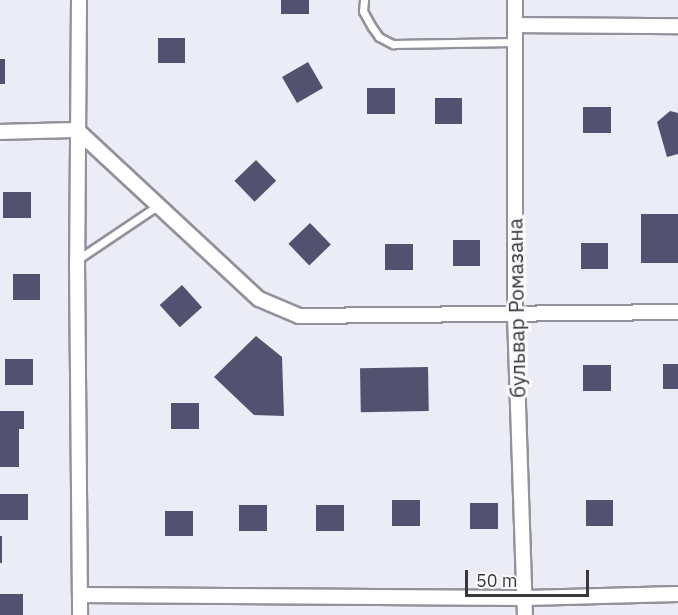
<!DOCTYPE html>
<meta charset="utf-8">
<style>
body{margin:0}
#map{position:relative;width:678px;height:615px;overflow:hidden;background:#ececf7;font-family:"IBM Plex Sans",sans-serif}
div>[style]{position:absolute}
.building>*{inset:0;background:#525270;transform-origin:0 0}
.roads{filter:drop-shadow(2px 0 #92929c) drop-shadow(-2px 0 #92929c) drop-shadow(0 2px #92929c) drop-shadow(0 -2px #92929c)}
.lane>*{height:7px;margin:-3.5px;padding:0 3.5px;transform-origin:3.5px;border-radius:3.5px;background:#fff}
.street>*{height:14px;margin:-7px;padding:0 7px;transform-origin:7px;border-radius:7px;background:#fff}
span{translate:-50% -50%;white-space:nowrap;text-align:center;line-height:1.15;-webkit-text-stroke:6px #fafaff;paint-order:stroke}
.street-label{font-size:21px;color:#38383c}
.scale{position:absolute;left:465px;top:570px;width:124px;height:27px;box-sizing:border-box;border:3px solid #38383c;border-top:0;padding-left:8px;font-size:18px;line-height:21px;white-space:nowrap;color:#38383c;-webkit-text-stroke:4px #fafaff;paint-order:stroke}
</style>
<div id="map">
<div class="building">
<div style="left:281px;top:0;width:28px;height:14px"></div>
<div style="left:158px;top:38px;width:27px;height:25px"></div>
<div style="left:0;top:59px;width:5px;height:25px"></div>
<div style="left:308px;top:62px;width:30px;height:30px;rotate:60deg"></div>
<div style="left:367px;top:88px;width:28px;height:26px"></div>
<div style="left:435px;top:98px;width:27px;height:26px"></div>
<div style="left:583px;top:107px;width:28px;height:26px"></div>
<div style="clip-path:polygon(670px 111px,678px 113px,678px 154px,667px 157px,657px 122px)"></div>
<div style="left:256px;top:160px;width:29px;height:30px;rotate:46deg"></div>
<div style="left:3px;top:192px;width:28px;height:26px"></div>
<div style="left:641px;top:214px;width:37px;height:49px"></div>
<div style="left:310px;top:223px;width:30px;height:30px;rotate:46deg"></div>
<div style="left:453px;top:240px;width:27px;height:26px"></div>
<div style="left:608px;top:243px;width:26px;height:27px;rotate:90deg"></div>
<div style="left:385px;top:244px;width:28px;height:26px"></div>
<div style="left:40px;top:274px;width:26px;height:27px;rotate:90deg"></div>
<div style="left:182px;top:285px;width:30px;height:30px;rotate:48deg"></div>
<div style="clip-path:polygon(256px 336px,282px 357px,284px 416px,254px 415px,214px 377px)"></div>
<div style="left:5px;top:359px;width:28px;height:26px"></div>
<div style="left:663px;top:364px;width:15px;height:25px"></div>
<div style="left:583px;top:365px;width:28px;height:26px"></div>
<div style="left:428px;top:367px;width:44px;height:68px;rotate:89deg"></div>
<div style="left:171px;top:403px;width:28px;height:26px"></div>
<div style="clip-path:polygon(0 411px,24px 411px,24px 429px,19px 429px,19px 467px,0 467px)"></div>
<div style="left:0;top:494px;width:28px;height:26px"></div>
<div style="left:392px;top:500px;width:28px;height:26px"></div>
<div style="left:586px;top:500px;width:27px;height:26px"></div>
<div style="left:470px;top:503px;width:28px;height:26px"></div>
<div style="left:267px;top:505px;width:26px;height:28px;rotate:90deg"></div>
<div style="left:316px;top:505px;width:28px;height:26px"></div>
<div style="left:165px;top:511px;width:28px;height:25px"></div>
<div style="left:0;top:536px;width:2px;height:27px"></div>
<div style="left:0;top:594px;width:23px;height:21px"></div>
</div>
<div class="roads">
<div class="lane">
<div style="left:364px;top:0;width:11px;rotate:95deg"></div>
<div style="left:363px;top:11px;width:18px;rotate:61deg"></div>
<div style="left:372px;top:27px;width:12px;rotate:55deg"></div>
<div style="left:379px;top:37px;width:16px;rotate:27deg"></div>
<div style="left:393px;top:44px;width:121px;rotate:-0.9deg"></div>
<div style="left:77px;top:260px;width:97px;rotate:-34deg"></div>
</div>
<div class="street">
<div style="left:79px;top:0;width:260px;rotate:90.4deg"></div>
<div style="left:77px;top:260px;width:355px;rotate:89.5deg"></div>
<div style="left:515px;top:0;width:315px;rotate:90deg"></div>
<div style="left:515px;top:315px;width:300px;rotate:88.1deg"></div>
<div style="left:515px;top:25px;width:163px;rotate:0.4deg"></div>
<div style="left:0;top:132px;width:77px;rotate:-1.5deg"></div>
<div style="left:77px;top:130px;width:248px;rotate:42.9deg"></div>
<div style="left:259px;top:299px;width:43px;rotate:23deg"></div>
<div style="left:299px;top:316px;width:379px;rotate:-0.6deg"></div>
<div style="left:80px;top:595px;width:445px;rotate:0.4deg"></div>
<div style="left:525px;top:598px;width:153px;rotate:-1.5deg"></div>
</div>
</div>
<div class="street-label">
<span style="left:516px;top:308px;rotate:-91deg">бульвар Ромазана</span>
</div>
<div class="scale">50 m</div>
</div>
